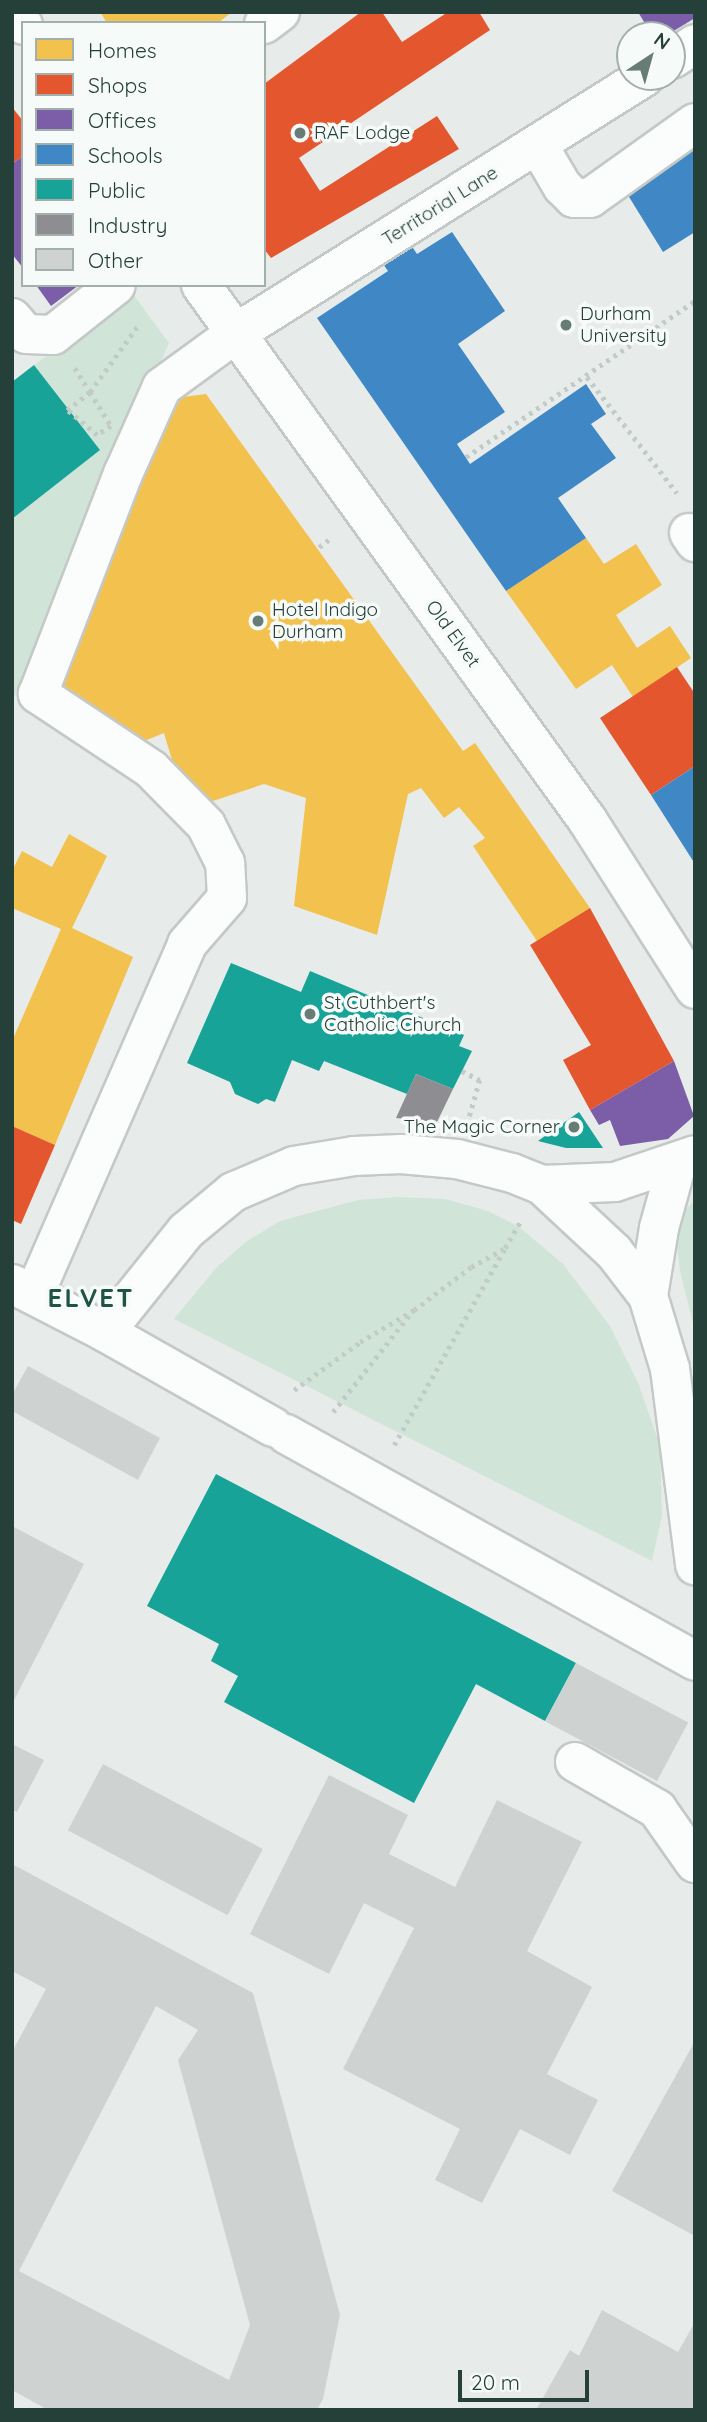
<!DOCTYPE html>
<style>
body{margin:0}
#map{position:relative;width:707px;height:2422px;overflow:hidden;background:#e7ecea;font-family:Quicksand,sans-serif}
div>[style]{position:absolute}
.green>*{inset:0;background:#d0e5d7}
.homes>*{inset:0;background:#f2c14e}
.shops>*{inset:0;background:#e4572e}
.offices>*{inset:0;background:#7b5ea7}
.schools>*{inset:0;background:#3f88c5}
.public>*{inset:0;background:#17a398}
.industry>*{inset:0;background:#8d8d92}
.building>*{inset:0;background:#ced3d1;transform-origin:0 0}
.path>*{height:4.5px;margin-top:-2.25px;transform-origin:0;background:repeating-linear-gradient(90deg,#c3cbc8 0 3.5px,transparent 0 8.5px)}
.roads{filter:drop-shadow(2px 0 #c4c9c7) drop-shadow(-2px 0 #c4c9c7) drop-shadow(0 2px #c4c9c7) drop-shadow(0 -2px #c4c9c7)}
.minor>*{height:38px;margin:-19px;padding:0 19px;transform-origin:19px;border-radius:19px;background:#fbfcfc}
.dots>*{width:19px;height:19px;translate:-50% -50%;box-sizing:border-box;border:4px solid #f6faf8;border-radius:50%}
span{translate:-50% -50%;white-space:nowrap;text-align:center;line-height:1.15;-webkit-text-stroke:7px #f6faf8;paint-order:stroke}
.poi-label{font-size:19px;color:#244038}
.left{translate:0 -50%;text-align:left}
.right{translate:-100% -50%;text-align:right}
.street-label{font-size:19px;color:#244038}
.district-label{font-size:26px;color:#1f5346;font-weight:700;letter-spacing:2px}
.frame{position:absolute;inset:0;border:14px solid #244038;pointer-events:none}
.legend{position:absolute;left:21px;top:21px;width:245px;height:266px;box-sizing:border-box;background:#f6faf8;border:2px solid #a2b0ab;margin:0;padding:9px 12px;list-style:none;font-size:21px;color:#244038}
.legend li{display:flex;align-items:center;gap:14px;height:35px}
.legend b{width:35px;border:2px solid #a2b0ab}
.north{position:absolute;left:616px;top:21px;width:70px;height:70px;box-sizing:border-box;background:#f6faf8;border:2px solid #a2b0ab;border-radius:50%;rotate:36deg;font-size:19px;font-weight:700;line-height:28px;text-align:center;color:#244038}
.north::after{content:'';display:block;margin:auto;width:24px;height:32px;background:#687c76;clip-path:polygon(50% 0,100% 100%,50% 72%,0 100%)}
.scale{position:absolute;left:458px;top:2370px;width:131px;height:32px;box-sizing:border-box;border:4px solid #244038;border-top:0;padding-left:9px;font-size:21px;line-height:24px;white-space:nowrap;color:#244038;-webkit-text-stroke:5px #f6faf8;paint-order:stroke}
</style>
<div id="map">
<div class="green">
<div style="clip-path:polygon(133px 294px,169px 343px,12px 702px,12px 519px,100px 450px,34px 365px)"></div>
<div style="clip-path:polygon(398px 1197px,445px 1199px,488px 1211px,518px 1226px,563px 1264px,610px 1326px,639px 1385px,660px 1446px,662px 1516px,652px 1561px,174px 1319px,216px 1268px,247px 1241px,280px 1221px,358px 1200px)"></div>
<div style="clip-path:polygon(695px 1201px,695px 1331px,680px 1271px,677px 1244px,683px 1211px)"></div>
</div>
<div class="homes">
<div style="clip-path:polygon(100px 12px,232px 12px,218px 23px,107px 23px)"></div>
<div style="clip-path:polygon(206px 394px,463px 751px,475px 743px,590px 908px,537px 941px,473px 846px,485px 838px,459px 807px,444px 818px,421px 788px,408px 794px,377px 935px,294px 906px,306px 798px,264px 784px,213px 801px,177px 777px,164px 733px,142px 742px,52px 691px,167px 399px)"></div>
<div style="clip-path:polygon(586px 538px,604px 564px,636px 544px,662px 585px,616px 615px,637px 648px,670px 626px,691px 658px,633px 697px,612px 665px,576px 689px,506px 591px)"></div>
<div style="clip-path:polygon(69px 834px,107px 856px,72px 928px,133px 957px,55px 1145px,12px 1126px,12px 1041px,61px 929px,12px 908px,12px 871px,22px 851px,52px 867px)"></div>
</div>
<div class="shops">
<div style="clip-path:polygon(361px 12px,382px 12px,402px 42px,448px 12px,479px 12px,490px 30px,299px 158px,320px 191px,437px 116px,459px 149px,271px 258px,264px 249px,264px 84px)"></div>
<div style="clip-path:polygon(12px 107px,23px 121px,23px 156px,12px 164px)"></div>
<div style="clip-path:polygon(677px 667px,695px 694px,695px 766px,651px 795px,600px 718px)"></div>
<div style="clip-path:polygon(590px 908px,674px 1061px,590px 1110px,563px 1060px,591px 1045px,530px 945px)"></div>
<div style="clip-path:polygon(12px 1126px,55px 1145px,21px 1224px,12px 1220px)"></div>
</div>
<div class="offices">
<div style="clip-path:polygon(638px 12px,695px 12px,695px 18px,667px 35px,652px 35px)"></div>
<div style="clip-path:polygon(23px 156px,23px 268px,12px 254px,12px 164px)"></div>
<div style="clip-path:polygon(36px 285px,79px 285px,51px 306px)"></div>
<div style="clip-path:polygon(674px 1061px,694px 1116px,668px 1139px,620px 1146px,610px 1120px,599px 1125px,590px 1110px)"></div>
</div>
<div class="schools">
<div style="clip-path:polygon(695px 148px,695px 232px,663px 252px,626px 192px)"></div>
<div style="clip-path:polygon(452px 232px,505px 311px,458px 344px,505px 412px,457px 444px,470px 464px,586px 384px,606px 414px,591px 424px,616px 458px,558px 498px,586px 538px,506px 591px,317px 318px,388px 271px,383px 264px,411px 245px,417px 254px)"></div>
<div style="clip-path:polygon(695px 766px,695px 864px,651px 795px)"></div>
</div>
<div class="public">
<div style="clip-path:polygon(34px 365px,100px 450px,12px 519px,12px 382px)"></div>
<div style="clip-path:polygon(231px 963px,301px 992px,310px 971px,464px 1035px,459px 1046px,472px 1051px,453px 1089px,416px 1074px,407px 1094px,324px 1061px,319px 1071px,292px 1060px,275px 1102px,266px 1099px,258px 1104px,235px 1094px,230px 1082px,187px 1063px)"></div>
<div style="clip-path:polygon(579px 1112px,603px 1148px,566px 1148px,538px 1141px)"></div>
<div style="clip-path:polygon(216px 1474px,576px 1663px,545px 1721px,476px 1684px,414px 1803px,224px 1702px,238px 1676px,211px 1661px,219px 1644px,147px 1606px)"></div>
</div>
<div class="industry">
<div style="clip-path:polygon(416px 1074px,453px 1089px,437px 1122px,396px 1118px)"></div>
</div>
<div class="building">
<div style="clip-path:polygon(28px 1366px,160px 1438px,138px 1480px,12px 1411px,12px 1395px)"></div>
<div style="clip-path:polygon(12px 1526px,84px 1564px,12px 1704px)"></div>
<div style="left:576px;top:1663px;width:127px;height:66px;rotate:28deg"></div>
<div style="clip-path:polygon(12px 1744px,44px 1760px,17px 1812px,12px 1810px)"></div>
<div style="left:103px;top:1764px;width:181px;height:75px;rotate:28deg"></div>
<div style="clip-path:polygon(329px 1775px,408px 1815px,389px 1854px,455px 1887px,497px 1800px,582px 1842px,527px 1951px,592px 1987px,547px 2074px,598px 2100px,570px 2155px,520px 2129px,482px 2203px,435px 2180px,460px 2129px,343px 2069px,414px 1928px,364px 1903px,329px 1974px,250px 1934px)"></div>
<div style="clip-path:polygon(evenodd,12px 1864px,253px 1993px,340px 2315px,323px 2399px,317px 2410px,48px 2410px,12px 2390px,12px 2052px,46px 1989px,12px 1971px,12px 1864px,156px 2006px,198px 2030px,178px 2060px,250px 2325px,229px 2380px,19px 2271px,156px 2006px)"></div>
<div style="clip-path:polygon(695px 2041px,695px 2236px,612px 2191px)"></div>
<div style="clip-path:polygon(602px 2310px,678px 2352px,695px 2322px,695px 2410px,536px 2410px,570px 2350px,579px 2356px)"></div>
</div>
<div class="path">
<div style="left:75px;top:368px;width:28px;rotate:58deg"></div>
<div style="left:90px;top:392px;width:85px;rotate:-54.1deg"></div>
<div style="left:587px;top:377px;width:147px;rotate:52.2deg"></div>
<div style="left:90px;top:392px;width:40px;rotate:58deg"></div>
<div style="left:111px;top:426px;width:17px;rotate:147deg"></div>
<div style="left:97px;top:435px;width:39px;rotate:-140deg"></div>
<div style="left:67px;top:410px;width:29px;rotate:-38deg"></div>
<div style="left:466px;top:457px;width:277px;rotate:-34.3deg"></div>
<div style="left:319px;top:547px;width:15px;rotate:-37deg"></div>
<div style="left:462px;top:1071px;width:20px;rotate:27deg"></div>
<div style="left:480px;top:1080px;width:40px;rotate:106deg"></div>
<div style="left:294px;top:1390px;width:82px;rotate:-36deg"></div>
<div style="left:360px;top:1342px;width:63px;rotate:-30.7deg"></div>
<div style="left:414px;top:1310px;width:71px;rotate:-37deg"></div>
<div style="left:471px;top:1267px;width:39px;rotate:-29deg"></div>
<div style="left:505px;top:1248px;width:30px;rotate:-60deg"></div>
<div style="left:333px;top:1412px;width:125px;rotate:-51.8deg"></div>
<div style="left:394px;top:1445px;width:226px;rotate:-60.6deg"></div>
</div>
<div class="roads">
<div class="minor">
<div style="left:13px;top:12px;width:16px;rotate:52deg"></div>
<div style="left:264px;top:24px;width:20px;rotate:-37deg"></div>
<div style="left:672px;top:59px;width:27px;rotate:-33deg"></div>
<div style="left:538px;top:145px;width:48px;rotate:59.7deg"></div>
<div style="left:562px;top:186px;width:17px;rotate:45deg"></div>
<div style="left:574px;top:198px;width:16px"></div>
<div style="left:590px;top:198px;width:129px;rotate:-35.5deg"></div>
<div style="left:201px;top:285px;width:661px;rotate:54.17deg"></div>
<div style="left:588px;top:821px;width:199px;rotate:57.5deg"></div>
<div style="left:12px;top:318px;width:21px;rotate:49deg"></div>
<div style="left:26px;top:334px;width:27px;rotate:2deg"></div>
<div style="left:53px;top:335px;width:80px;rotate:-38.4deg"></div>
<div style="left:689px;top:533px;width:11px;rotate:56deg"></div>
<div style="left:542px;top:1185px;width:73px;rotate:-2.4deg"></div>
<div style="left:615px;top:1182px;width:84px;rotate:-18.6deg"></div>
<div style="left:12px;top:1284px;width:105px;rotate:27.3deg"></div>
<div style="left:105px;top:1332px;width:129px;rotate:-51.3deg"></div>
<div style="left:186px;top:1231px;width:61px;rotate:-39.7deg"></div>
<div style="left:233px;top:1192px;width:66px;rotate:-23.1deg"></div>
<div style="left:294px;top:1166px;width:61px;rotate:-9.5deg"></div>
<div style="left:354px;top:1156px;width:47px;rotate:-2.4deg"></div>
<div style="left:401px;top:1154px;width:56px;rotate:5.1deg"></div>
<div style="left:457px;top:1159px;width:57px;rotate:14.3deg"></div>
<div style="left:512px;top:1173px;width:32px;rotate:22deg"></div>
<div style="left:542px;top:1185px;width:98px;rotate:42.9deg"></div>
<div style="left:614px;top:1252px;width:56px;rotate:52.3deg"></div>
<div style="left:648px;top:1296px;width:76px;rotate:73.2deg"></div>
<div style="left:670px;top:1369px;width:198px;rotate:82.7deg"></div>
<div style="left:34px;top:1295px;width:383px;rotate:-66.4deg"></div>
<div style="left:187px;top:944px;width:61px;rotate:-49deg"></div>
<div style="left:227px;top:898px;width:35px;rotate:-93deg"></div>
<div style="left:225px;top:863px;width:42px;rotate:-116.6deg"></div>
<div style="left:206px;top:825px;width:78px;rotate:-134.5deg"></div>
<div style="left:151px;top:769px;width:136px;rotate:-146.4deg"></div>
<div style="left:38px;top:694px;width:236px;rotate:-68.9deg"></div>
<div style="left:123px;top:474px;width:95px;rotate:-65.9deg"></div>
<div style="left:162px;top:387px;width:92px;rotate:-36.1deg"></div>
<div style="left:236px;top:333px;width:482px;rotate:-32.1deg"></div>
<div style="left:648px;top:1296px;width:69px;rotate:-80.8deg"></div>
<div style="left:659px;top:1228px;width:67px;rotate:-74.5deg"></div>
<div style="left:105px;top:1332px;width:193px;rotate:29.5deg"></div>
<div style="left:286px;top:1434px;width:468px;rotate:29deg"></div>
<div style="left:575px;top:1762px;width:95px;rotate:29.8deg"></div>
<div style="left:657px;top:1809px;width:66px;rotate:54.9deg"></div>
</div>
</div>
<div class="dots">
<div style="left:300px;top:133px;background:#687c76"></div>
<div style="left:566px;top:325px;background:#687c76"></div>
<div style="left:258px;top:621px;background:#687c76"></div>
<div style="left:310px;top:1014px;background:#687c76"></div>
<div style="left:574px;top:1127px;background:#687c76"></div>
</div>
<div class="poi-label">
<span class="left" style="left:314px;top:133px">RAF Lodge</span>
<span class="left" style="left:580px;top:325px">Durham<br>University</span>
<span class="left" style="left:272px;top:621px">Hotel Indigo<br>Durham</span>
<span class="left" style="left:324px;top:1014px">St Cuthbert's<br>Catholic Church</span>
<span class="right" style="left:560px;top:1127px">The Magic Corner</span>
</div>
<div class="street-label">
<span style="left:440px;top:206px;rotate:-32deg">Territorial Lane</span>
<span style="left:453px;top:634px;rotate:54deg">Old Elvet</span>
</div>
<div class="district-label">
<span style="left:91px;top:1298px">ELVET</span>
</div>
<div class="frame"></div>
<ul class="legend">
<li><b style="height:19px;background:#f2c14e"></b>Homes</li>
<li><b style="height:19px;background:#e4572e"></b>Shops</li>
<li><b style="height:19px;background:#7b5ea7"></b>Offices</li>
<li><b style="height:19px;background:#3f88c5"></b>Schools</li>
<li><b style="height:19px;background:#17a398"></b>Public</li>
<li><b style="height:19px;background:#8d8d92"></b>Industry</li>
<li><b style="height:19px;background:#ced3d1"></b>Other</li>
</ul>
<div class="north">N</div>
<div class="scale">20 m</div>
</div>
